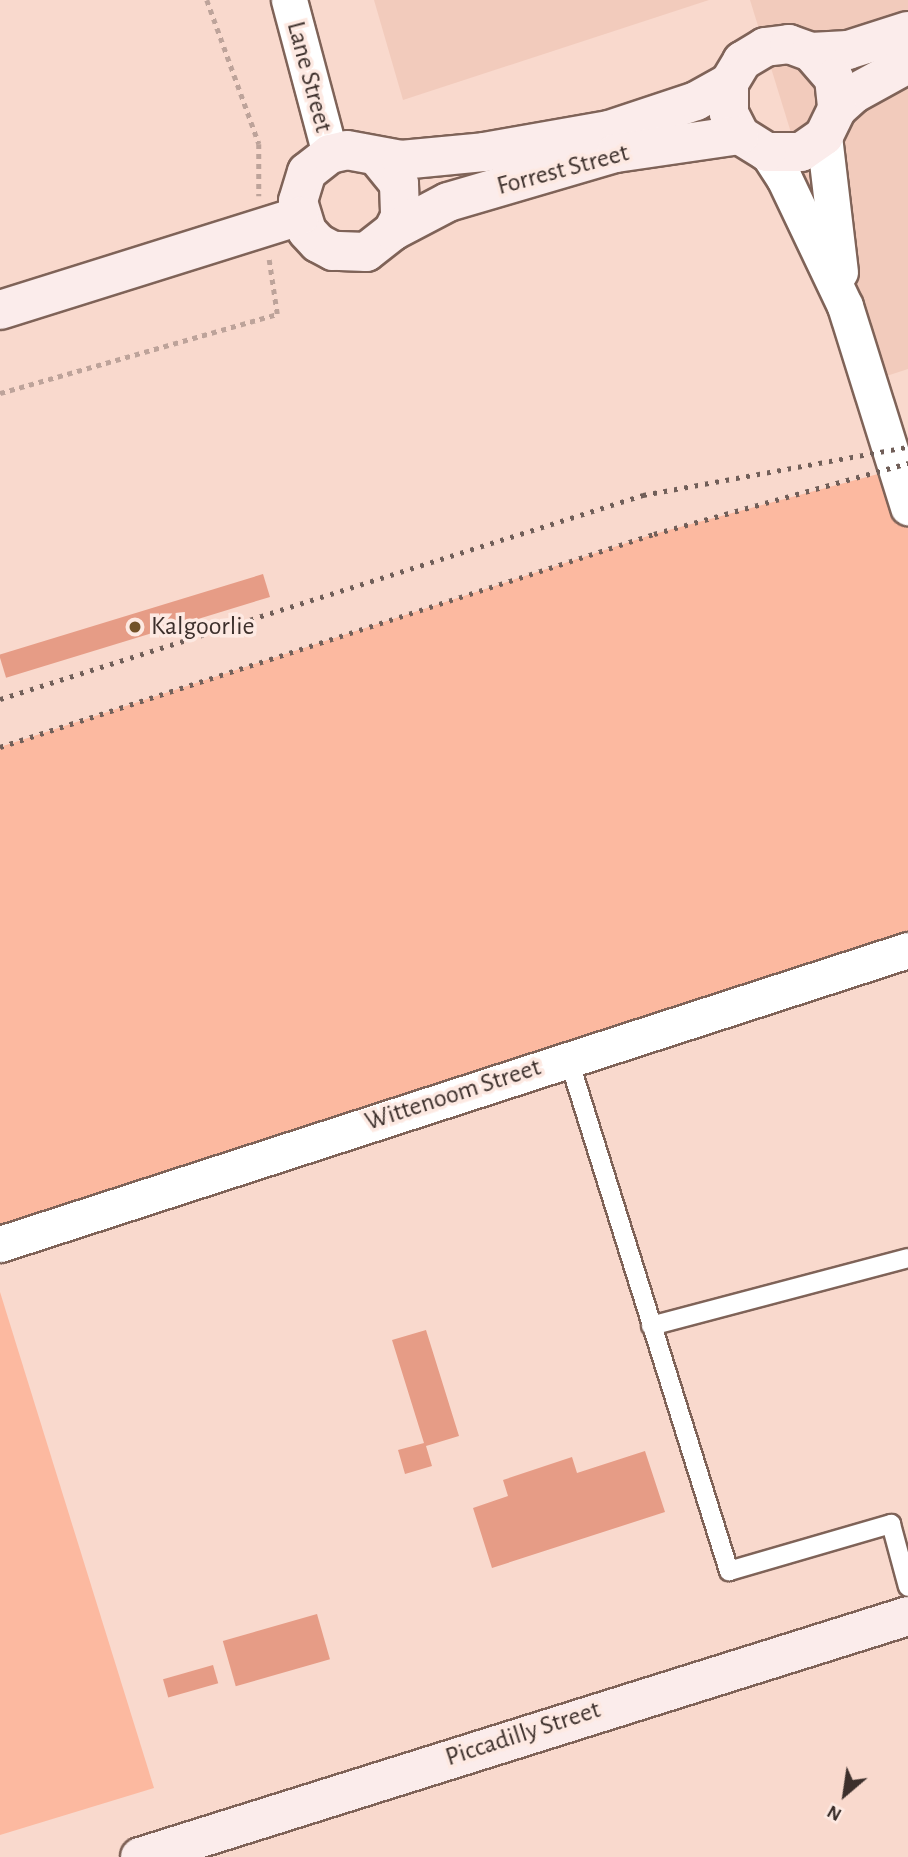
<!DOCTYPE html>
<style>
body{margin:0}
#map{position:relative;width:908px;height:1857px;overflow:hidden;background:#f9d9cd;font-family:"Alegreya Sans",sans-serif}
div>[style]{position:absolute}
.built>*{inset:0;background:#f2cbbc}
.green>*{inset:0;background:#fcb9a0}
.building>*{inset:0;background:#e69c86;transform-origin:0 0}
.path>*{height:4.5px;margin-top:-2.25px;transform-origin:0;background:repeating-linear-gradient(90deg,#bda39a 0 5px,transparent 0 10px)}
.roads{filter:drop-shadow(2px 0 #7f6358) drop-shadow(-2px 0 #7f6358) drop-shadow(0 2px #7f6358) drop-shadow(0 -2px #7f6358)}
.lane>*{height:18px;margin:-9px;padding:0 9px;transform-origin:9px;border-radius:9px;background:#fff}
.street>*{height:35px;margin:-17.5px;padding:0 17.5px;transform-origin:17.5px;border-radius:17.5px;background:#fff}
.secondary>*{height:38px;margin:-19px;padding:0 19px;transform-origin:19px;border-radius:19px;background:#fbeceb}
.rail>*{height:5px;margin-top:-2.5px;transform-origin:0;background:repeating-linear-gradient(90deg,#715f59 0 3.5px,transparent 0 10.5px)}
.dots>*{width:19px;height:19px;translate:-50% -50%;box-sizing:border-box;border:4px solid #fde9e2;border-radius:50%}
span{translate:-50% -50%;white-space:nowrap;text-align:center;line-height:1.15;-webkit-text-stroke:7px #fde9e2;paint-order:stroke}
.street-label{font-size:26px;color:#3c2f2b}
.poi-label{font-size:26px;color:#3c2f2b}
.left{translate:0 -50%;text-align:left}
.north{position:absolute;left:810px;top:1759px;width:70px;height:70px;-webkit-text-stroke:5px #fde9e2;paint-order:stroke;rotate:209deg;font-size:19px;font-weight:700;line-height:28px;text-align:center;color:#3c2f2b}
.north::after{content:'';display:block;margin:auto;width:24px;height:32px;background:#3c2f2b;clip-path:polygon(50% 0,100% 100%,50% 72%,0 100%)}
</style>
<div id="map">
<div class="built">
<div style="clip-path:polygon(374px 0,709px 0,403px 100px)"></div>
<div style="clip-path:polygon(750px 0,908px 0,908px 369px,868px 382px)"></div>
</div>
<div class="green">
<div style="clip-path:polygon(908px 466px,908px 950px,0 1244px,0 747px,654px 534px)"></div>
<div style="clip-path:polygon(0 1292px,154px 1788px,0 1835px)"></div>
</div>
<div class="building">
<div style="left:263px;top:574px;width:24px;height:276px;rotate:73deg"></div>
<div style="clip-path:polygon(426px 1330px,459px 1436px,426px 1446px,432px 1466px,405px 1474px,398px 1450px,424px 1443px,392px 1340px)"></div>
<div style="clip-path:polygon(645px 1451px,665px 1512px,492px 1568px,473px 1508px,508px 1496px,503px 1480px,572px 1457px,577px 1473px)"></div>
<div style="left:317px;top:1614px;width:47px;height:98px;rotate:74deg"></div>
<div style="left:213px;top:1665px;width:19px;height:52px;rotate:74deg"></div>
</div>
<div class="path">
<div style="left:207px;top:0;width:153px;rotate:70.1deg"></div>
<div style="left:259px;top:144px;width:52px;rotate:90deg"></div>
<div style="left:0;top:393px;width:288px;rotate:-15.9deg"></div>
<div style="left:277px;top:314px;width:55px;rotate:-98.4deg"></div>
</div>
<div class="roads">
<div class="lane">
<div style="left:568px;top:1057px;width:539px;rotate:72.61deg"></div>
<div style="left:729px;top:1571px;width:169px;rotate:-16.2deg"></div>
<div style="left:891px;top:1524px;width:65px;rotate:74.9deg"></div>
<div style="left:651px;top:1326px;width:266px;rotate:-14.8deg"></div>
</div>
<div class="street">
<div style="left:289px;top:0;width:159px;rotate:75.1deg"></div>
<div style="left:824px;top:136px;width:137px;rotate:83.3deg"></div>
<div style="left:767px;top:152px;width:31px;rotate:57deg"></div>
<div style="left:784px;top:178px;width:142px;rotate:64.5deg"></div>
<div style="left:845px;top:306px;width:211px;rotate:72.6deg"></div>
<div style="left:0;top:1244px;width:954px;rotate:-17.94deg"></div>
</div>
<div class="secondary">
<div style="left:811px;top:52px;width:37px;rotate:-3deg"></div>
<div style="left:848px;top:50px;width:63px;rotate:-17.6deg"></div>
<div style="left:837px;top:109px;width:24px;rotate:-42deg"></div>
<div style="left:855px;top:93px;width:60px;rotate:-28.7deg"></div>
<div style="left:379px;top:159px;width:32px;rotate:51deg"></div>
<div style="left:399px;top:184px;width:33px;rotate:88deg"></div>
<div style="left:400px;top:217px;width:16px;rotate:117deg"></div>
<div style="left:393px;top:231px;width:34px;rotate:142deg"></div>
<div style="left:366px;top:252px;width:33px;rotate:-178deg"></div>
<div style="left:333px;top:251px;width:17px;rotate:-152deg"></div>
<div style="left:318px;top:243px;width:16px;rotate:-133deg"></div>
<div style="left:307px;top:231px;width:31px;rotate:-107deg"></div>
<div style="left:298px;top:201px;width:30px;rotate:-73deg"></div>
<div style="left:307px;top:172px;width:29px;rotate:-38deg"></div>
<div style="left:330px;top:154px;width:17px;rotate:-13deg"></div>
<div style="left:347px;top:150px;width:55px;rotate:10.5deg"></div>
<div style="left:401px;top:160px;width:83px;rotate:-5.5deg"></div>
<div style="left:484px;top:152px;width:127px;rotate:-10deg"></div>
<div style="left:609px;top:130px;width:92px;rotate:-18.4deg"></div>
<div style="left:696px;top:101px;width:38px;rotate:-29deg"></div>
<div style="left:729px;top:83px;width:26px;rotate:-59deg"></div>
<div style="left:742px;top:61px;width:27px;rotate:-31deg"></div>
<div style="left:765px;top:47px;width:24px;rotate:-7deg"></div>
<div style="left:789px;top:44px;width:23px;rotate:20deg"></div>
<div style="left:811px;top:52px;width:35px;rotate:49deg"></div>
<div style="left:834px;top:78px;width:31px;rotate:84deg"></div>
<div style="left:837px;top:109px;width:30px;rotate:116deg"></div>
<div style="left:824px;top:136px;width:28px;rotate:145deg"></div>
<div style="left:801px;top:152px;width:34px;rotate:180deg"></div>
<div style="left:767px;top:152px;width:32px;rotate:-148deg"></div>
<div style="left:740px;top:135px;width:25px;rotate:-117deg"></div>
<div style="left:729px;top:113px;width:30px;rotate:-90deg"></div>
<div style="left:393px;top:231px;width:62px;rotate:-27.8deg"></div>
<div style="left:448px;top:202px;width:175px;rotate:-16.3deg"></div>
<div style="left:616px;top:153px;width:125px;rotate:-8.3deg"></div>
<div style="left:0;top:310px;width:314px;rotate:-17.4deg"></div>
<div style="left:140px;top:1857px;width:805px;rotate:-17.42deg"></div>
</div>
</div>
<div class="rail">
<div style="left:0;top:699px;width:675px;rotate:-17.6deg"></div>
<div style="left:643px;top:495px;width:269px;rotate:-10.3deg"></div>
<div style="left:0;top:747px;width:688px;rotate:-18.04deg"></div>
<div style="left:654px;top:534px;width:264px;rotate:-15.6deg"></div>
</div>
<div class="dots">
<div style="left:135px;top:627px;background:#725128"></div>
</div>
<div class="street-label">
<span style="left:309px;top:77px;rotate:75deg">Lane Street</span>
<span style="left:563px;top:170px;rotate:-15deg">Forrest Street</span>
<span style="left:453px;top:1095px;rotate:-18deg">Wittenoom Street</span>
<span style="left:523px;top:1734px;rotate:-18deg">Piccadilly Street</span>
</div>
<div class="poi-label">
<span class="left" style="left:151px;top:627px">Kalgoorlie</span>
</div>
<div class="north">N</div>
</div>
